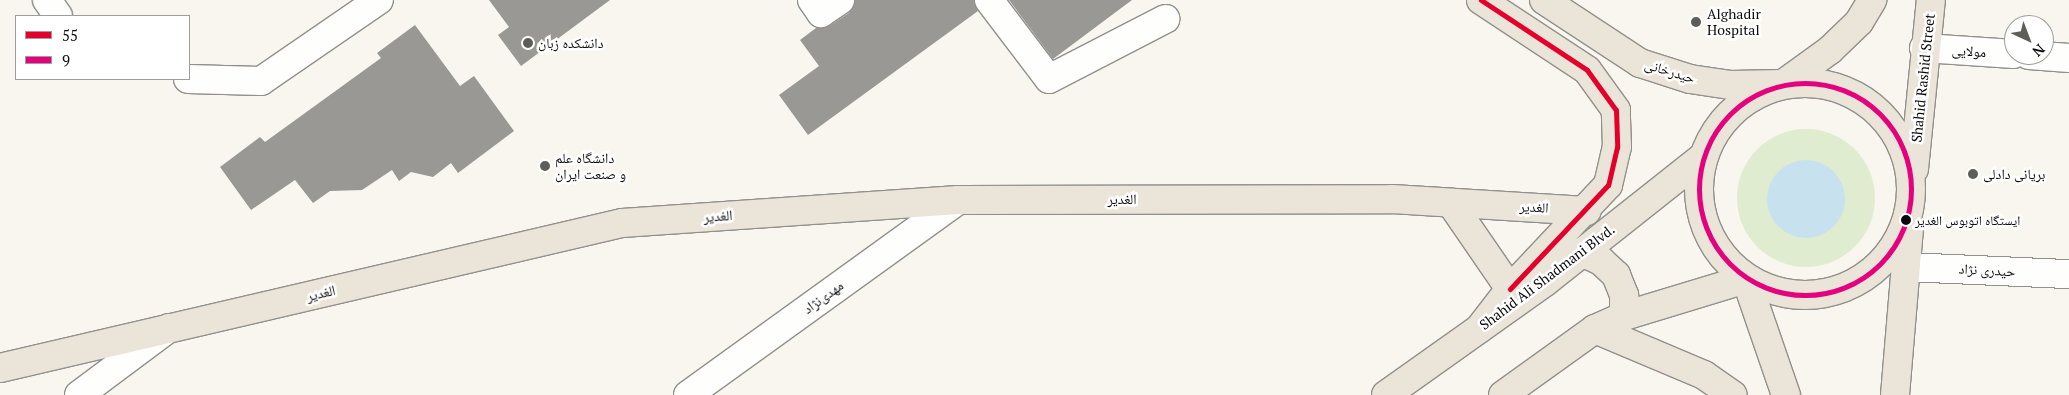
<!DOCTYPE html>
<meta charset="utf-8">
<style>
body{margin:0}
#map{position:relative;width:2069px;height:395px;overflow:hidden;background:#f8f6ee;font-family:"PT Serif","Noto Naskh Arabic",serif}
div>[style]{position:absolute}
.green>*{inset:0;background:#e0eccf}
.round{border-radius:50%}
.water>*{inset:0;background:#c7e1ef}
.building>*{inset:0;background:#9a9894}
.roads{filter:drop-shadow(1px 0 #91908d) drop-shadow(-1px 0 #91908d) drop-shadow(0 1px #91908d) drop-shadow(0 -1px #91908d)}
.minor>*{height:28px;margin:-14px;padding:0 14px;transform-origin:14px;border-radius:14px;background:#fefefc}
.major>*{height:28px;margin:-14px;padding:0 14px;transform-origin:14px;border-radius:14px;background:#eae5d8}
.major>.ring{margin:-14px;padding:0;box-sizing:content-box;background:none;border:28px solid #eae5d8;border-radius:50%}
.bus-1>*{height:5px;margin:-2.5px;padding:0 2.5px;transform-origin:2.5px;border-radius:2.5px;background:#e4002b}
.bus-2>*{height:5px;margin:-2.5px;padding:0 2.5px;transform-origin:2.5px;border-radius:2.5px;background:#e5007d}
.bus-2>.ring{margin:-2.5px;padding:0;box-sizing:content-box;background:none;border:5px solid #e5007d;border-radius:50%}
.dots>*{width:14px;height:14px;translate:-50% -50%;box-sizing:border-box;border:2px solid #fff;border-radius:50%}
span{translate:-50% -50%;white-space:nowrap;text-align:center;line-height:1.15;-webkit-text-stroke:5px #fff;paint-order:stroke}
.bus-label{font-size:13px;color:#0a0a0a}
.left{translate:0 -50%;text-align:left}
.poi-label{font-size:14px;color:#0a0a0a}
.street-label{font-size:14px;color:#0a0a0a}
.legend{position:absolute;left:15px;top:15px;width:175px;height:65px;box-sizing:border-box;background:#fff;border:1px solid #9d9d9d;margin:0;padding:6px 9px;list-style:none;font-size:15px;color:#0a0a0a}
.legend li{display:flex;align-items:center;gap:10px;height:25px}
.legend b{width:25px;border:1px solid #9d9d9d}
.north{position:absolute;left:2004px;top:15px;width:50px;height:50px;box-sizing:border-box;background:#fff;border:1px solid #9d9d9d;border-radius:50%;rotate:137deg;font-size:14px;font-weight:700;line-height:20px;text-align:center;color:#0a0a0a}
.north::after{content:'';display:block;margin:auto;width:18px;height:22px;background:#5d5d5a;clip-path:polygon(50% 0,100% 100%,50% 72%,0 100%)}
</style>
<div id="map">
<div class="green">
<div class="round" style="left:1737px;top:129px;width:138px;height:138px"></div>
</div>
<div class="water">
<div class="round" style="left:1767px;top:160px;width:78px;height:78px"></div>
</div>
<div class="building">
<div style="clip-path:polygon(489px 0,610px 0,521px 66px,498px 35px,509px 27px)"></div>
<div style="clip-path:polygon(855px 0,974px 0,978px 11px,808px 135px,779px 95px,819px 66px,800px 40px,816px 28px,829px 26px,849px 13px)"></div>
<div style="clip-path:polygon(1009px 0,1132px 0,1053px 59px)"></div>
<div style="clip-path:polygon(415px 25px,460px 86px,474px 76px,514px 131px,458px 173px,451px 163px,433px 177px,411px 172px,399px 181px,392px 170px,362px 190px,330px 191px,313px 203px,295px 180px,251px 210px,220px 167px,260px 137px,265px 142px,381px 58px,377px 53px)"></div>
</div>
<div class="roads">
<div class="minor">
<div style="left:47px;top:0;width:19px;rotate:55deg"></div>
<div style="left:812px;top:0;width:16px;rotate:55deg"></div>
<div style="left:821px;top:13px;width:23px;rotate:-34deg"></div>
<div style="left:989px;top:0;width:99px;rotate:52.8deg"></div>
<div style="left:1049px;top:79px;width:131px;rotate:-27.3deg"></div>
<div style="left:1924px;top:48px;width:90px;rotate:3.8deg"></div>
<div style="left:2029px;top:55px;width:40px;rotate:4.3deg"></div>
<div style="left:188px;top:79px;width:73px;rotate:1.6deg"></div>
<div style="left:261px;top:81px;width:143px;rotate:-34.5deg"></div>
<div style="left:1906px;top:267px;width:163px;rotate:2.5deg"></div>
<div style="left:79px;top:395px;width:112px;rotate:-36.7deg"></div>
<div style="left:688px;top:395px;width:333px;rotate:-35.8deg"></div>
</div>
<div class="major">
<div style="left:1544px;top:0;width:115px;rotate:33.3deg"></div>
<div style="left:1640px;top:63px;width:52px;rotate:17.7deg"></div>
<div style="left:1690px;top:79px;width:40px;rotate:8.5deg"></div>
<div style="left:1730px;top:85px;width:53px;rotate:-1.1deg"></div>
<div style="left:1783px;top:84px;width:58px;rotate:-35.9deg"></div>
<div style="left:1830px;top:50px;width:40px;rotate:-44deg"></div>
<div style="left:1859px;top:22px;width:26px;rotate:-59deg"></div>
<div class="ring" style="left:1699px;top:83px;width:184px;height:184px"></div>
<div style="left:1914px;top:169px;width:170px;rotate:-84.3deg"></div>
<div style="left:1451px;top:203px;width:104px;rotate:55.5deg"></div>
<div style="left:1581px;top:252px;width:22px;rotate:24deg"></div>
<div style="left:1601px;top:261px;width:21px;rotate:43deg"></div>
<div style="left:1616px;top:275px;width:22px;rotate:68deg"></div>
<div style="left:1624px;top:295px;width:21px;rotate:90deg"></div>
<div style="left:1479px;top:329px;width:51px;rotate:-52.2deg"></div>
<div style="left:1510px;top:289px;width:143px;rotate:-46.7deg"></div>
<div style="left:1608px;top:185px;width:39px;rotate:-77deg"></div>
<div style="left:1617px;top:147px;width:37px;rotate:-92deg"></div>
<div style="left:1616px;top:110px;width:49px;rotate:-125.9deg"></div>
<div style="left:1587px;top:70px;width:127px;rotate:-146.6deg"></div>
<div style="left:1595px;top:329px;width:118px;rotate:22.9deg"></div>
<div style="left:1704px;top:375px;width:35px;rotate:35deg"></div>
<div style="left:0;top:368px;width:639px;rotate:-13.12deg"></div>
<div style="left:622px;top:223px;width:337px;rotate:-3.9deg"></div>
<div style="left:958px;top:200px;width:434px;rotate:-0.1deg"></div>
<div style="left:1392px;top:199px;width:195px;rotate:3.5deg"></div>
<div style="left:1386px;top:395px;width:195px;rotate:-35.4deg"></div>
<div style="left:1545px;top:282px;width:203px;rotate:-38.4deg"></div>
<div style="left:1503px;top:395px;width:113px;rotate:-35.7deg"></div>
<div style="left:1595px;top:329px;width:32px;rotate:-24deg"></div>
<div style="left:1624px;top:316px;width:127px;rotate:-16.9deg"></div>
<div style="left:1746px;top:279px;width:123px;rotate:71deg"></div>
<div style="left:1895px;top:395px;width:169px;rotate:-85.2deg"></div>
</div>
</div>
<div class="bus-1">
<div style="left:1481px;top:0;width:127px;rotate:33.4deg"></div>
<div style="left:1587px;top:70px;width:49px;rotate:54.1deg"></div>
<div style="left:1616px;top:110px;width:37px;rotate:88deg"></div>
<div style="left:1617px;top:147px;width:39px;rotate:103deg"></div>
<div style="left:1608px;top:185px;width:143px;rotate:133.3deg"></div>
</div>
<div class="bus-2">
<div class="ring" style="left:1699px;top:83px;width:207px;height:207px"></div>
</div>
<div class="dots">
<div style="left:1696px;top:22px;background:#5d5d5a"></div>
<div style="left:528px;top:43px;background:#5d5d5a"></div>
<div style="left:545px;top:166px;background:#5d5d5a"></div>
<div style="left:1973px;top:174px;background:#5d5d5a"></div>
<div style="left:1906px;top:220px;background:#0a0a0a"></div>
</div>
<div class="bus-label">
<span class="left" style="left:1915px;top:220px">ایستگاه اتوبوس الغدیر</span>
</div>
<div class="poi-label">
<span class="left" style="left:1707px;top:22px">Alghadir<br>Hospital</span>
<span class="left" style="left:538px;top:43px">دانشکده زبان</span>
<span class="left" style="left:555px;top:166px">دانشگاه علم<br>و صنعت ایران</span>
<span class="left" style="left:1983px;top:174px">بریانی دادلی</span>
</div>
<div class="street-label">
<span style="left:1969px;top:51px;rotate:4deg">مولایی</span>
<span style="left:1670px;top:71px;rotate:17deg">حیدرخانی</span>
<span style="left:1923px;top:78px;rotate:-84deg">Shahid Rashid Street</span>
<span style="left:1122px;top:199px">الغدیر</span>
<span style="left:1534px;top:207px;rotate:3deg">الغدیر</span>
<span style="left:718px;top:216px;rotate:-4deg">الغدیر</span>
<span style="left:1987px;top:270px;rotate:3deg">حیدری نژاد</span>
<span style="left:1547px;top:277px;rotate:-37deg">Shahid Ali Shadmani Blvd.</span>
<span style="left:321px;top:293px;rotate:-13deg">الغدیر</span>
<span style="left:823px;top:297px;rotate:-36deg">مهدی‌نژاد</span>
</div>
<ul class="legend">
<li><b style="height:6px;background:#e4002b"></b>55</li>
<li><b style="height:6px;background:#e5007d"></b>9</li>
</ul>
<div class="north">N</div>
</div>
